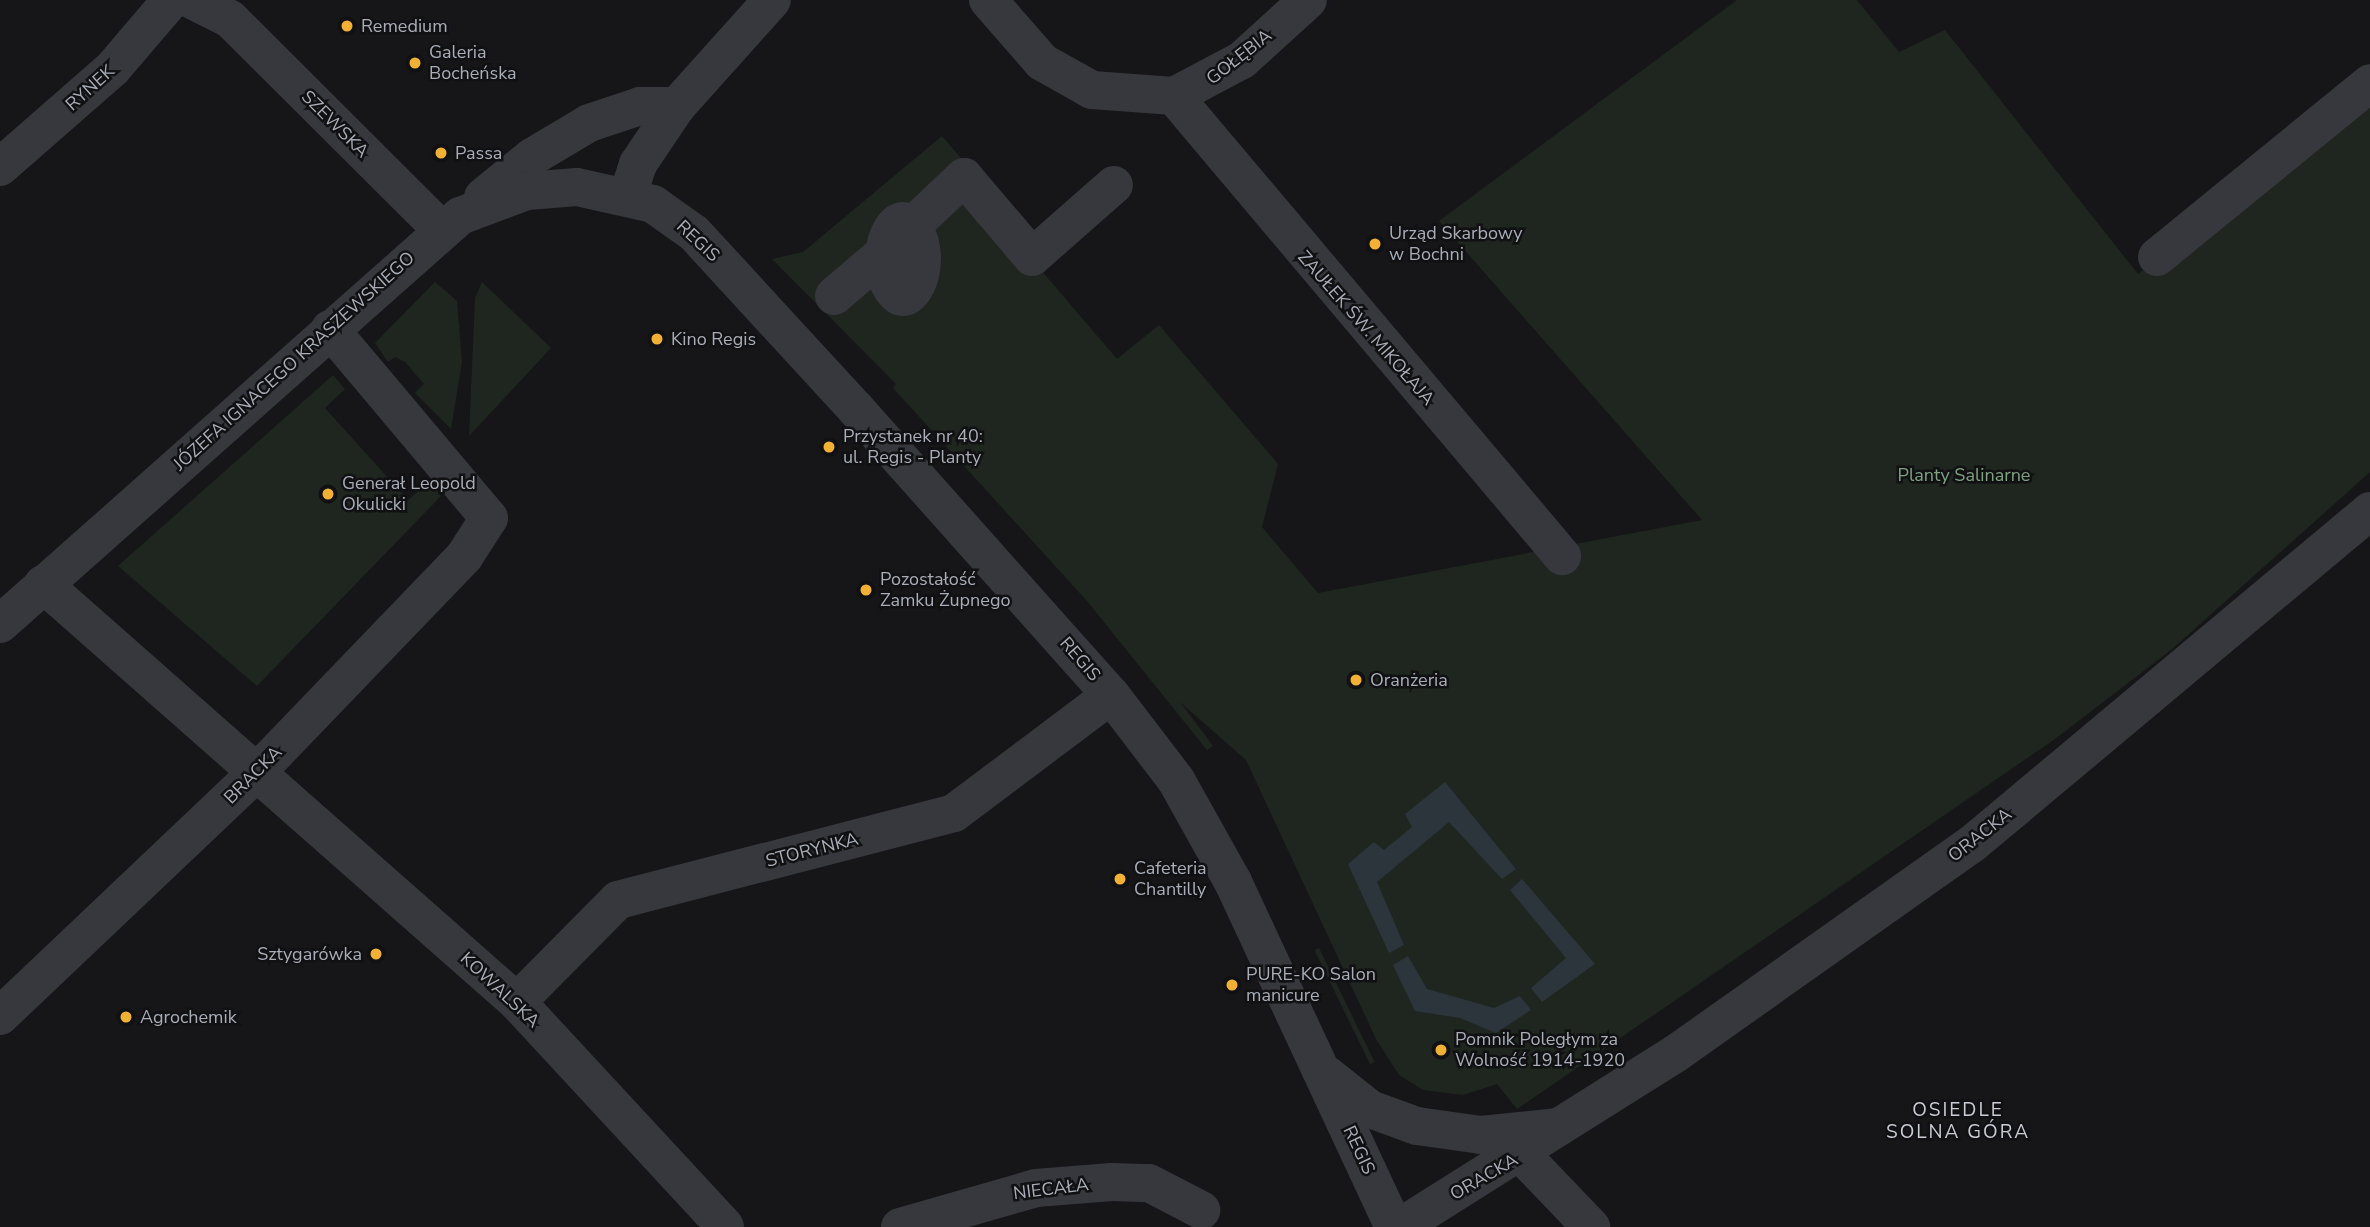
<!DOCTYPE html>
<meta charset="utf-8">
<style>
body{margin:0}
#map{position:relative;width:2370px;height:1227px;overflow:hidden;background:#161618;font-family:"Nunito Sans",sans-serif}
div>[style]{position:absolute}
.green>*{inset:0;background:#1e261f;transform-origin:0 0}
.water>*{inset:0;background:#2c353c}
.minor>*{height:38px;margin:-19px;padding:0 19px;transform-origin:19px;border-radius:19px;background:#37383d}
.minor>.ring{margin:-19px;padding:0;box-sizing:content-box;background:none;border:38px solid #37383d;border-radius:50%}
.dots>*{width:19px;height:19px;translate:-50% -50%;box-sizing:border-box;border:4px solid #111113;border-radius:50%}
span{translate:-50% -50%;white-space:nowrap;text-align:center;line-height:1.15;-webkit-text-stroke:5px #111113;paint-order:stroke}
.poi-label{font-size:18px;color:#a8adb8}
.left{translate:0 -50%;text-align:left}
.right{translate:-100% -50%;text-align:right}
.street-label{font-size:18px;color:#a8adb8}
.park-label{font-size:18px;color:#7fa381}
.neighbourhood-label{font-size:19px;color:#c9ccd4;letter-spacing:2px}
</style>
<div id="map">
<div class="green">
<div style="clip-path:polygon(1737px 0,1857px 0,1899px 52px,1945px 30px,2138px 274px,2370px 94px,2370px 472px,2171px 650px,2055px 739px,1517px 1109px,1497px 1084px,1463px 1095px,1423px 1090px,1399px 1075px,1376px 1039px,1246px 760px,1180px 702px,1213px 746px,1207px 750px,1087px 601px,893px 388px,896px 384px,772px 259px,803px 252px,942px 136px,1032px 241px,1034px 262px,1117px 359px,1159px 325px,1278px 464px,1262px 527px,1318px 593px,1702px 520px,1439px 221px)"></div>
<div style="clip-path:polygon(435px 282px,457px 301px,462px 362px,451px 429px,415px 393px,424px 384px,405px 362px,395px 357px,388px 362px,375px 343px)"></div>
<div style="clip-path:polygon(482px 282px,551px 348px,469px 436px,475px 298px)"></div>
<div style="clip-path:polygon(333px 375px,345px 389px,325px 408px,408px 500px,429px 482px,441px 496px,257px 686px,118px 566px)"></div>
<div style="left:1319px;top:948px;width:127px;height:5px;rotate:64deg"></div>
</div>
<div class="water">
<div style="clip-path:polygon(1445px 782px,1516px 869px,1502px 879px,1449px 822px,1377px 882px,1404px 945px,1389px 953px,1348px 864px,1374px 842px,1384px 850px,1412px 827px,1405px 814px)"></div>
<div style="clip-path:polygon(1522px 879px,1595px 964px,1542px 1002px,1531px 988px,1566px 958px,1510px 890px)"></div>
<div style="clip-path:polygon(1408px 956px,1427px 989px,1494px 1008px,1520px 996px,1531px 1010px,1496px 1033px,1460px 1018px,1415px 1011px,1393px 965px)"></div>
</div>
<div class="minor">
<div style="left:192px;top:0;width:42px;rotate:26.6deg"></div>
<div style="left:230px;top:19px;width:298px;rotate:44.9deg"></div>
<div style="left:988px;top:0;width:82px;rotate:48.9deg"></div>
<div style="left:1042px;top:62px;width:57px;rotate:29.2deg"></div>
<div style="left:1092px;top:90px;width:82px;rotate:4.2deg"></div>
<div style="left:1174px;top:96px;width:77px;rotate:-27.9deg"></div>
<div style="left:1242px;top:60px;width:89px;rotate:-42.3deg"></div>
<div style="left:1174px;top:96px;width:602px;rotate:49.85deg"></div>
<div style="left:0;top:167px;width:150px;rotate:-41.2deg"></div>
<div style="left:113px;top:68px;width:89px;rotate:-49.5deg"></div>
<div style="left:628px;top:195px;width:33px;rotate:-72deg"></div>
<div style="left:638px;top:164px;width:70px;rotate:-56.1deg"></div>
<div style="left:677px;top:106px;width:142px;rotate:-48.1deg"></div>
<div style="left:483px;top:197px;width:63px;rotate:-39.2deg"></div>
<div style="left:532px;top:157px;width:66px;rotate:-30.8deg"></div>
<div style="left:589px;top:123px;width:54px;rotate:-18.4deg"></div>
<div style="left:640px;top:106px;width:37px"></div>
<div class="ring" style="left:884px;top:221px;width:-8px;height:-8px"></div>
<div style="left:911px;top:227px;width:73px;rotate:-43.3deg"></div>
<div style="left:964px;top:177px;width:105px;rotate:49.6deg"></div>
<div style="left:1032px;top:257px;width:109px;rotate:-41.3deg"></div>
<div style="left:2157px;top:257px;width:275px;rotate:-39.2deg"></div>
<div style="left:834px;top:296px;width:74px;rotate:-40.6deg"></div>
<div style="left:43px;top:584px;width:632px;rotate:41.41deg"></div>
<div style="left:517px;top:1002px;width:306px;rotate:47.2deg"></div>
<div style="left:0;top:624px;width:615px;rotate:-41.57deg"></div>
<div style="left:460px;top:216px;width:72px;rotate:-20.5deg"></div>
<div style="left:527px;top:191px;width:50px;rotate:-4.6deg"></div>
<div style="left:577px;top:187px;width:78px;rotate:12.6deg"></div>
<div style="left:653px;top:204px;width:50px;rotate:35.3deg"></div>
<div style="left:694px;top:233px;width:238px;rotate:47.4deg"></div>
<div style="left:855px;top:408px;width:385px;rotate:48.3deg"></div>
<div style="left:1111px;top:695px;width:107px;rotate:52.6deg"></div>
<div style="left:1176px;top:780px;width:117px;rotate:60.8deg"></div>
<div style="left:1233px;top:882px;width:381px;rotate:65deg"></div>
<div style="left:517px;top:1002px;width:144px;rotate:-45.3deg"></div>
<div style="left:618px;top:900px;width:347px;rotate:-14.5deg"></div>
<div style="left:954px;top:813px;width:196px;rotate:-36.9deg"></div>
<div style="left:0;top:1016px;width:353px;rotate:-43.5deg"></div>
<div style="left:256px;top:773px;width:300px;rotate:-46.1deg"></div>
<div style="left:464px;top:557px;width:46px;rotate:-57.3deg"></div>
<div style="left:489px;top:518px;width:247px;rotate:-130.1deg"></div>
<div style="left:1327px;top:1075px;width:55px;rotate:38.3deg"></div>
<div style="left:1370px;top:1109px;width:50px;rotate:19.9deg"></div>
<div style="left:1417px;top:1126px;width:65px;rotate:8deg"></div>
<div style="left:1481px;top:1135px;width:78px;rotate:-5.9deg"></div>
<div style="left:1522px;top:1155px;width:100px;rotate:46.2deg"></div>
<div style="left:900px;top:1227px;width:141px;rotate:-16deg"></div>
<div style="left:1036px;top:1188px;width:76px;rotate:-4.5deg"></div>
<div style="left:1112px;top:1182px;width:37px;rotate:2deg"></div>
<div style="left:1149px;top:1183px;width:59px;rotate:27.4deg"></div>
<div style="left:1400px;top:1227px;width:325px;rotate:-32.2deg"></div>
<div style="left:1675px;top:1054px;width:364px;rotate:-35.3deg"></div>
<div style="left:1972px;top:844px;width:519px;rotate:-39.92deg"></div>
</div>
<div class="dots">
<div style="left:347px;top:26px;background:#f2b134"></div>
<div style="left:415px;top:63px;background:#f2b134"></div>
<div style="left:441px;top:153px;background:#f2b134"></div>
<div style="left:1375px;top:244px;background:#f2b134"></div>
<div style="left:657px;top:339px;background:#f2b134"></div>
<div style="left:829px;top:447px;background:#f2b134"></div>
<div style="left:328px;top:494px;background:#f2b134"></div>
<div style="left:866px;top:590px;background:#f2b134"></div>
<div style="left:1356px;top:680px;background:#f2b134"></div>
<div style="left:1120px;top:879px;background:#f2b134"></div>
<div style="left:376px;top:954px;background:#f2b134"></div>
<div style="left:1232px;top:985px;background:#f2b134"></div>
<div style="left:126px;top:1017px;background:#f2b134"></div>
<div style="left:1441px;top:1050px;background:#f2b134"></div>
</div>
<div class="poi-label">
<span class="left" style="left:361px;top:26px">Remedium</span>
<span class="left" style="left:429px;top:63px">Galeria<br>Bocheńska</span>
<span class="left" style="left:455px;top:153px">Passa</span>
<span class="left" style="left:1389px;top:244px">Urząd Skarbowy<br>w Bochni</span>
<span class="left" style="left:671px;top:339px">Kino Regis</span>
<span class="left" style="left:843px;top:447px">Przystanek nr 40:<br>ul. Regis - Planty</span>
<span class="left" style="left:342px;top:494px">Generał Leopold<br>Okulicki</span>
<span class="left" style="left:880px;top:590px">Pozostałość<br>Zamku Żupnego</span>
<span class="left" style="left:1370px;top:680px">Oranżeria</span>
<span class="left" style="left:1134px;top:879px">Cafeteria<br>Chantilly</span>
<span class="right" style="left:362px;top:954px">Sztygarówka</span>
<span class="left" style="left:1246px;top:985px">PURE-KO Salon<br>manicure</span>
<span class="left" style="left:140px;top:1017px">Agrochemik</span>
<span class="left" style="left:1455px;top:1050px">Pomnik Poległym za<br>Wolność 1914-1920</span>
</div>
<div class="street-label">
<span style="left:1239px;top:57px;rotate:-38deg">GOŁĘBIA</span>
<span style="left:90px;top:88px;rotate:-42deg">RYNEK</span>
<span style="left:335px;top:124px;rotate:45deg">SZEWSKA</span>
<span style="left:698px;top:241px;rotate:43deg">REGIS</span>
<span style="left:1366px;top:328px;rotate:49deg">ZAUŁEK ŚW. MIKOŁAJA</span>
<span style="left:294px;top:361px;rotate:-42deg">JÓZEFA IGNACEGO KRASZEWSKIEGO</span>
<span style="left:1080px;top:659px;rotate:49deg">REGIS</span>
<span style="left:253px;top:775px;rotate:-45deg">BRACKA</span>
<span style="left:1980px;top:835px;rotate:-38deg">ORACKA</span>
<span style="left:812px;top:850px;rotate:-14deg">STORYNKA</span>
<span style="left:500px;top:990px;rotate:43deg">KOWALSKA</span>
<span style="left:1359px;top:1150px;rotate:65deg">REGIS</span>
<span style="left:1484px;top:1177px;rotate:-30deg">ORACKA</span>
<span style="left:1051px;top:1189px;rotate:-7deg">NIECAŁA</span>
</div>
<div class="park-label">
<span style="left:1964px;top:475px">Planty Salinarne</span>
</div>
<div class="neighbourhood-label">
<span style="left:1958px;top:1122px">OSIEDLE<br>SOLNA GÓRA</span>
</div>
</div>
